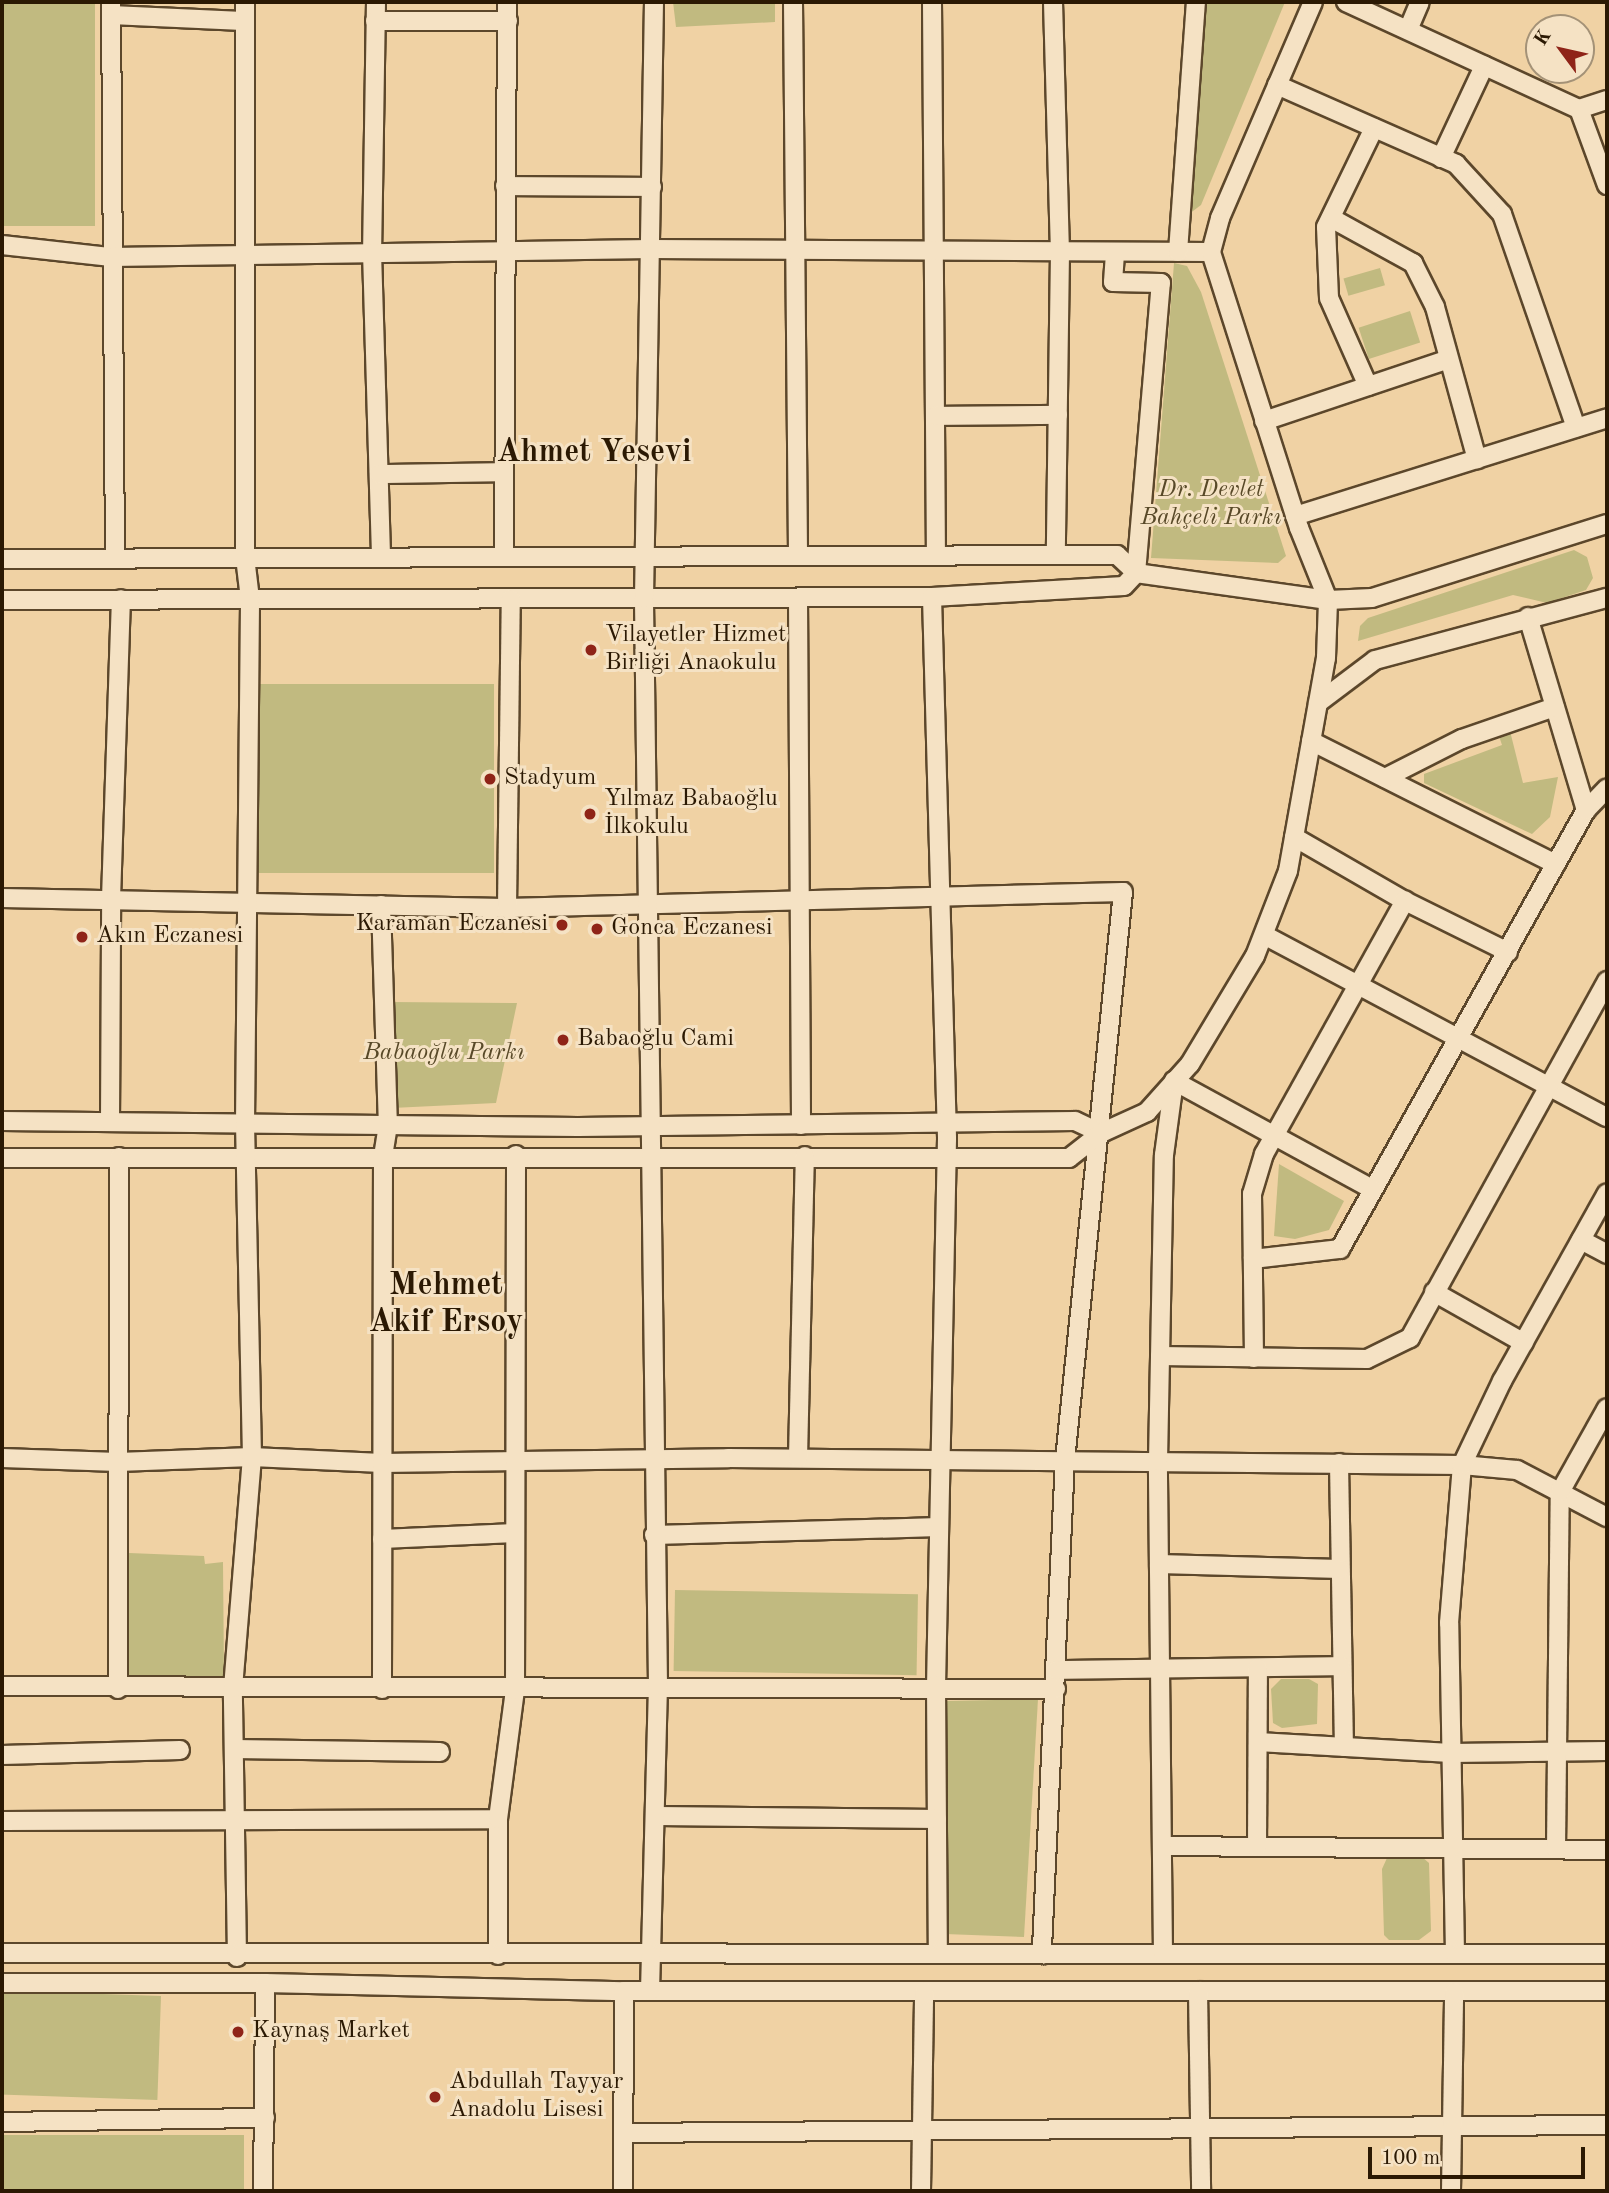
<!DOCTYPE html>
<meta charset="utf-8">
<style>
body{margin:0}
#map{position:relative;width:1609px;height:2193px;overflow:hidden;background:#f0d2a4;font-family:"Old Standard TT",serif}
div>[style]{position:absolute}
.green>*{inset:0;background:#c1ba80;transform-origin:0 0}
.roads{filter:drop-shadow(2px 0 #5c472b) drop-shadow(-2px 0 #5c472b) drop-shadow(0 2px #5c472b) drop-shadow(0 -2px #5c472b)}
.minor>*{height:18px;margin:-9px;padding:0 9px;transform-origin:9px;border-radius:9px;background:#f5e2c4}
.dots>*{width:19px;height:19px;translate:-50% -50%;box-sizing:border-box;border:4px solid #f5e2c4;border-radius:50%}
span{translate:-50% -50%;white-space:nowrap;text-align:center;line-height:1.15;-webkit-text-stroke:6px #f5e2c4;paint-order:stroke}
.park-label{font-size:24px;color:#584928;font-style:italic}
.poi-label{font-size:24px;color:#2b1903}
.left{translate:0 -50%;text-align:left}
.right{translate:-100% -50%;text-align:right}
.district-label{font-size:32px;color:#2b1903;font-weight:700}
.frame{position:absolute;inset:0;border:4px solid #2b1903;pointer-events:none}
.north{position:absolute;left:1525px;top:14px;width:70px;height:70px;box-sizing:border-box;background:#f5e2c4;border:2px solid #a49277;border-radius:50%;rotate:303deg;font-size:19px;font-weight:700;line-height:28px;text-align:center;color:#2b1903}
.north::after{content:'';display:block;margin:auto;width:24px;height:32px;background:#8f2418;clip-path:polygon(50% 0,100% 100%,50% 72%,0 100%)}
.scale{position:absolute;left:1368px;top:2147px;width:217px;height:32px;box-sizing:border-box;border:4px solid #2b1903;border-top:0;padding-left:9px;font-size:21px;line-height:24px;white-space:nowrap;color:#2b1903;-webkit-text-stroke:5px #f5e2c4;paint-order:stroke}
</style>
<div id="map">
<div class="green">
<div style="left:2px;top:2px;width:93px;height:224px"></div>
<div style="clip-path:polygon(673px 2px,775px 2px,775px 22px,676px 27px)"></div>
<div style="clip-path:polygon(1206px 2px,1285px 2px,1201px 205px,1189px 214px)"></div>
<div style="clip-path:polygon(1174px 263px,1187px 266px,1201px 292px,1286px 556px,1278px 563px,1151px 558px)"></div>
<div style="left:1380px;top:268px;width:18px;height:38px;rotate:74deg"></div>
<div style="left:1410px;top:311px;width:33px;height:54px;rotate:72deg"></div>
<div style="clip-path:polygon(1574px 550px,1587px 557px,1593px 578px,1586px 590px,1547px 603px,1513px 595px,1358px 641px,1360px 626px,1368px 618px)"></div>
<div style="left:255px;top:684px;width:239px;height:189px"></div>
<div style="clip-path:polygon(1510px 731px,1523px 783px,1558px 777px,1550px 817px,1532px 834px,1424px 783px,1424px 774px,1502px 745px,1499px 736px)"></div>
<div style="clip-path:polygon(391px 1002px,517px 1003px,496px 1103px,392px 1108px)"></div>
<div style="clip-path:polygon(1279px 1164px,1344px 1201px,1329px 1230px,1295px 1239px,1274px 1236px)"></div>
<div style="clip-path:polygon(129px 1553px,204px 1556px,205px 1564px,223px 1562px,224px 1677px,128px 1678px)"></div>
<div style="left:675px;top:1590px;width:243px;height:81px;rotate:1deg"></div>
<div style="clip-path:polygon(1281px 1679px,1309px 1679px,1318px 1684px,1317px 1724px,1282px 1728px,1273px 1723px,1271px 1689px)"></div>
<div style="clip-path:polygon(1038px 1699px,1024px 1937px,945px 1934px,947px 1701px)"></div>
<div style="clip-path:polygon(1422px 1857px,1429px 1863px,1431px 1931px,1419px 1940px,1389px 1940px,1384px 1935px,1382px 1869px,1387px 1858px)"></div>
<div style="left:161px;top:1996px;width:104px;height:159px;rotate:92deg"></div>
<div style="left:3px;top:2135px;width:241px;height:56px"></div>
</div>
<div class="roads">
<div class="minor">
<div style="left:111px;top:2px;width:556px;rotate:89.59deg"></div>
<div style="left:376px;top:2px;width:250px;rotate:90.9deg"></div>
<div style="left:372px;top:252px;width:304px;rotate:88.3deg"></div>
<div style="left:793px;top:2px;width:554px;rotate:89.48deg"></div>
<div style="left:932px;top:2px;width:554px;rotate:89.59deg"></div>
<div style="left:1053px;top:2px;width:250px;rotate:88.4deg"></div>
<div style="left:1060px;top:252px;width:303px;rotate:90.8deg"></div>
<div style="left:1346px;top:2px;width:256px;rotate:24.7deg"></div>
<div style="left:1579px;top:109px;width:81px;rotate:69.8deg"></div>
<div style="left:111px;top:15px;width:132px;rotate:2.6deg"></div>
<div style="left:375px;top:21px;width:133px"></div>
<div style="left:1408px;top:30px;width:30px;rotate:-67deg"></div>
<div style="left:1277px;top:85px;width:196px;rotate:23.8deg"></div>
<div style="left:1456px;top:164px;width:68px;rotate:47.4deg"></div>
<div style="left:1502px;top:214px;width:226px;rotate:70.9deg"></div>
<div style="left:1579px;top:109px;width:29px;rotate:-18deg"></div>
<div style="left:1441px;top:158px;width:102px;rotate:-64.9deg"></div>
<div style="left:505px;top:186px;width:147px;rotate:0.4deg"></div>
<div style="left:1331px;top:218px;width:94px;rotate:28.8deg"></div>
<div style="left:1413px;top:263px;width:49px;rotate:63.4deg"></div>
<div style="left:1435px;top:307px;width:158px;rotate:74.6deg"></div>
<div style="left:2px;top:245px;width:110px;rotate:6.3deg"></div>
<div style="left:111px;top:257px;width:540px;rotate:-0.85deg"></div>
<div style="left:651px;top:249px;width:560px;rotate:0.31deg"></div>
<div style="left:1178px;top:252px;width:251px;rotate:-85.9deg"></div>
<div style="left:1368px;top:386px;width:96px;rotate:-113.9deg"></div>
<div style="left:1329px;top:298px;width:71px;rotate:-92.4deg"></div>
<div style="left:1326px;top:227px;width:110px;rotate:-64.1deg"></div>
<div style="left:936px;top:416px;width:122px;rotate:-0.5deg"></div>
<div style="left:1264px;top:421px;width:192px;rotate:-18.5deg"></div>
<div style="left:379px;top:474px;width:125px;rotate:-0.9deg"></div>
<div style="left:1295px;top:516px;width:327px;rotate:-17.4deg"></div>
<div style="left:504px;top:556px;width:554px;rotate:-89.69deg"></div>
<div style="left:2px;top:559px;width:1115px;rotate:-0.21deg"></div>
<div style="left:1117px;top:555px;width:26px;rotate:43deg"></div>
<div style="left:1136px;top:573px;width:194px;rotate:8deg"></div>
<div style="left:1328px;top:600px;width:44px;rotate:-2.6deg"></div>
<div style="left:1372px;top:598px;width:246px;rotate:-17.5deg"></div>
<div style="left:932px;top:597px;width:542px;rotate:88.41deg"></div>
<div style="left:947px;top:1139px;width:546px;rotate:91.15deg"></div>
<div style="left:936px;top:1685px;width:269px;rotate:89.6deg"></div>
<div style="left:798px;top:598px;width:527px;rotate:89.67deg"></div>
<div style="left:2px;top:600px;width:930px;rotate:-0.18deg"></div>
<div style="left:932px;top:597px;width:192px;rotate:-3.3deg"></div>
<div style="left:1124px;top:586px;width:18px;rotate:-47deg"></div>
<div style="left:1136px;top:573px;width:291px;rotate:-85.1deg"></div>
<div style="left:1161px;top:283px;width:48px;rotate:-178.8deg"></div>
<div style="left:1113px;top:282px;width:30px;rotate:-86deg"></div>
<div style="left:1528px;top:617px;width:202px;rotate:73.3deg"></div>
<div style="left:1318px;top:703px;width:71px;rotate:-37deg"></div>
<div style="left:1375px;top:660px;width:240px;rotate:-15deg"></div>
<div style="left:1311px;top:741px;width:274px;rotate:26.7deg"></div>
<div style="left:1385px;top:778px;width:86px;rotate:-26.9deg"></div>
<div style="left:1462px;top:739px;width:98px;rotate:-19deg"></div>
<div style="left:1294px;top:837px;width:128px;rotate:30deg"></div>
<div style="left:1405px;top:901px;width:115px;rotate:26.3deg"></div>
<div style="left:2px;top:898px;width:505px;rotate:1.13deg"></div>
<div style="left:507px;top:908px;width:616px;rotate:-1.49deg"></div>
<div style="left:1123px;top:892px;width:571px;rotate:95.83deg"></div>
<div style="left:1065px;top:1460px;width:495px;rotate:92.7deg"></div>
<div style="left:381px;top:905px;width:220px;rotate:88.2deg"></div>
<div style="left:388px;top:1125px;width:30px;rotate:99deg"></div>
<div style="left:383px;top:1155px;width:534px;rotate:90.11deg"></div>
<div style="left:507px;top:908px;width:309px;rotate:-89.3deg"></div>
<div style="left:1264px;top:935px;width:388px;rotate:28deg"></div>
<div style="left:2px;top:1121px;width:576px;rotate:0.6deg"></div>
<div style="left:578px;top:1127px;width:497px;rotate:-0.7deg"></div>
<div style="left:1075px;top:1121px;width:29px;rotate:25deg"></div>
<div style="left:110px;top:1122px;width:223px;rotate:-89.7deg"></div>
<div style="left:111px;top:899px;width:300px;rotate:-88.1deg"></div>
<div style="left:2px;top:1158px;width:1067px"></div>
<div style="left:1069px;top:1158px;width:41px;rotate:-38deg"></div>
<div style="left:1101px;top:1133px;width:51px;rotate:-24.5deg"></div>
<div style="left:1147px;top:1112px;width:64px;rotate:-48.1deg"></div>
<div style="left:1190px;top:1064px;width:126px;rotate:-59deg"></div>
<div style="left:1255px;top:956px;width:91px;rotate:-68.8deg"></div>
<div style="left:1288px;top:871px;width:216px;rotate:-79.9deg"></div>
<div style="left:1326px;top:658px;width:58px;rotate:-88deg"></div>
<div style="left:1328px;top:600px;width:78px;rotate:-111.9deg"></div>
<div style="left:1299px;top:528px;width:290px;rotate:-107.7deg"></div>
<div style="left:1211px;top:252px;width:35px;rotate:-75deg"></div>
<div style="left:1220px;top:218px;width:235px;rotate:-66.7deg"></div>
<div style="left:1581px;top:1240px;width:30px;rotate:28deg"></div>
<div style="left:1253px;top:1259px;width:88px;rotate:-6.6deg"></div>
<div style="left:1340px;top:1249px;width:503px;rotate:-60.74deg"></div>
<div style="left:1586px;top:810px;width:30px;rotate:-46deg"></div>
<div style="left:1434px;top:1292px;width:103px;rotate:29.5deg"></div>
<div style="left:1160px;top:1356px;width:207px;rotate:0.8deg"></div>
<div style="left:1367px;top:1359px;width:48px;rotate:-26deg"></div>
<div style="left:1410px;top:1338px;width:408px;rotate:-61.1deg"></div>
<div style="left:1254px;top:1358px;width:164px;rotate:-90.7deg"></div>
<div style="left:1252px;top:1194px;width:42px;rotate:-73.3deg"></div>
<div style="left:1264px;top:1154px;width:290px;rotate:-60.9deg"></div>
<div style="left:2px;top:1458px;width:116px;rotate:2deg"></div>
<div style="left:118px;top:1462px;width:134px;rotate:-2.1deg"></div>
<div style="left:252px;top:1457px;width:130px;rotate:2.6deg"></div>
<div style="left:382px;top:1463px;width:346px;rotate:-0.8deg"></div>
<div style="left:728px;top:1458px;width:734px;rotate:0.55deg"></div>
<div style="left:1462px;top:1465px;width:55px;rotate:5.2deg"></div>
<div style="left:1517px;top:1470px;width:102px;rotate:27.6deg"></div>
<div style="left:798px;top:1458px;width:302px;rotate:-88.7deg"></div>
<div style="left:1339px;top:1463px;width:284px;rotate:89deg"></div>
<div style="left:654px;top:1535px;width:285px;rotate:-1.6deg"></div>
<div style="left:382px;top:1539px;width:133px;rotate:-2.6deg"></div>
<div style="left:1159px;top:1564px;width:181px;rotate:1.6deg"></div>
<div style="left:1056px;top:1670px;width:285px;rotate:-0.8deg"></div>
<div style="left:2px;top:1686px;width:1054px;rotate:0.16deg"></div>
<div style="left:118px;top:1689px;width:532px;rotate:-89.89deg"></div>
<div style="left:1258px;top:1742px;width:193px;rotate:3.3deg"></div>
<div style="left:1451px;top:1753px;width:156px;rotate:-0.7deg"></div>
<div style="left:234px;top:1749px;width:206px;rotate:0.8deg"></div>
<div style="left:2px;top:1755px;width:178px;rotate:-1.6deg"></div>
<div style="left:658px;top:1816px;width:279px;rotate:0.6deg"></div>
<div style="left:2px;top:1821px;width:496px;rotate:-0.2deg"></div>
<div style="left:1162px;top:1846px;width:445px;rotate:0.5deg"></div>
<div style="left:1257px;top:1847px;width:179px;rotate:-89.7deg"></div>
<div style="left:1556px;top:1849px;width:357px;rotate:-89.4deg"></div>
<div style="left:1560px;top:1492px;width:96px;rotate:-60.8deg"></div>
<div style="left:2px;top:1953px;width:1605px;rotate:0.04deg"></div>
<div style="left:1163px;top:1954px;width:493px;rotate:-90.6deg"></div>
<div style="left:1158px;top:1461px;width:306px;rotate:-88.9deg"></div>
<div style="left:1164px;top:1155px;width:75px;rotate:-82.3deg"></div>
<div style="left:1174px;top:1081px;width:226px;rotate:28.6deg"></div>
<div style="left:1455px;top:1954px;width:331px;rotate:-91deg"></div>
<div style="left:1449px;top:1623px;width:159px;rotate:-85.3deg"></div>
<div style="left:1462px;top:1465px;width:93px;rotate:-64.5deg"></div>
<div style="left:1502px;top:1381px;width:215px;rotate:-60.8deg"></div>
<div style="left:498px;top:1955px;width:136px;rotate:-90deg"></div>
<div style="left:498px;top:1819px;width:130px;rotate:-82.5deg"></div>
<div style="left:515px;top:1690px;width:535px;rotate:-89.89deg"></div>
<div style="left:237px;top:1957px;width:269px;rotate:-90.9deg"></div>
<div style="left:233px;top:1688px;width:232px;rotate:-85.3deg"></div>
<div style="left:252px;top:1457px;width:333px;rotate:-91.2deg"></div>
<div style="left:245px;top:1124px;width:525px;rotate:-89.45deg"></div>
<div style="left:250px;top:599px;width:42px;rotate:-96.8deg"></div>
<div style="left:245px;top:557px;width:555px;rotate:-90deg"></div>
<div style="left:2px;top:1983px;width:263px"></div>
<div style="left:265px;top:1983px;width:359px;rotate:1.3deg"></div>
<div style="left:624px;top:1991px;width:983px"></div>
<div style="left:650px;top:1991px;width:306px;rotate:-88.5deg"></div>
<div style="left:658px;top:1685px;width:1087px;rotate:-90.74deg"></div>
<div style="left:644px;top:598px;width:596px;rotate:-89.04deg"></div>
<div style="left:1198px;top:1991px;width:200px;rotate:89.1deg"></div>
<div style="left:2px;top:2122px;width:263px;rotate:-0.9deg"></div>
<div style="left:623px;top:2133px;width:984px;rotate:-0.47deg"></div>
<div style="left:263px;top:2191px;width:208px;rotate:-89.4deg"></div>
<div style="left:623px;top:2191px;width:200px;rotate:-89.7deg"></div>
<div style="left:921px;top:2191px;width:200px;rotate:-89.1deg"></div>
<div style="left:1451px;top:2191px;width:199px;rotate:-89.1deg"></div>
</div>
</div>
<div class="dots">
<div style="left:591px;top:650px;background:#8f2418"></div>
<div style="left:490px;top:779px;background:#8f2418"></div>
<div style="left:590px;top:814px;background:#8f2418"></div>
<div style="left:562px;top:925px;background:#8f2418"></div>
<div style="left:597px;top:929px;background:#8f2418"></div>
<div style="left:82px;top:937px;background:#8f2418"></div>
<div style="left:563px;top:1040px;background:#8f2418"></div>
<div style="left:238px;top:2032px;background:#8f2418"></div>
<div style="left:435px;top:2097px;background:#8f2418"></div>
</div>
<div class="park-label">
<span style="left:1211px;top:505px">Dr. Devlet<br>Bahçeli Parkı</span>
<span style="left:444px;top:1054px">Babaoğlu Parkı</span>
</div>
<div class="poi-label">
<span class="left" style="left:605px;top:650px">Vilayetler Hizmet<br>Birliği Anaokulu</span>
<span class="left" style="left:504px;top:779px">Stadyum</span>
<span class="left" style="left:604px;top:814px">Yılmaz Babaoğlu<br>İlkokulu</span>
<span class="right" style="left:548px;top:925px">Karaman Eczanesi</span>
<span class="left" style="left:611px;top:929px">Gonca Eczanesi</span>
<span class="left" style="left:96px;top:937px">Akın Eczanesi</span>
<span class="left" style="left:577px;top:1040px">Babaoğlu Cami</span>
<span class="left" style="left:252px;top:2032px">Kaynaş Market</span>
<span class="left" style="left:449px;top:2097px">Abdullah Tayyar<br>Anadolu Lisesi</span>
</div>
<div class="district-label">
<span style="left:594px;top:453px">Ahmet Yesevi</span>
<span style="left:446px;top:1305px">Mehmet<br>Akif Ersoy</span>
</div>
<div class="frame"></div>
<div class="north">K</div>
<div class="scale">100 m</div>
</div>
